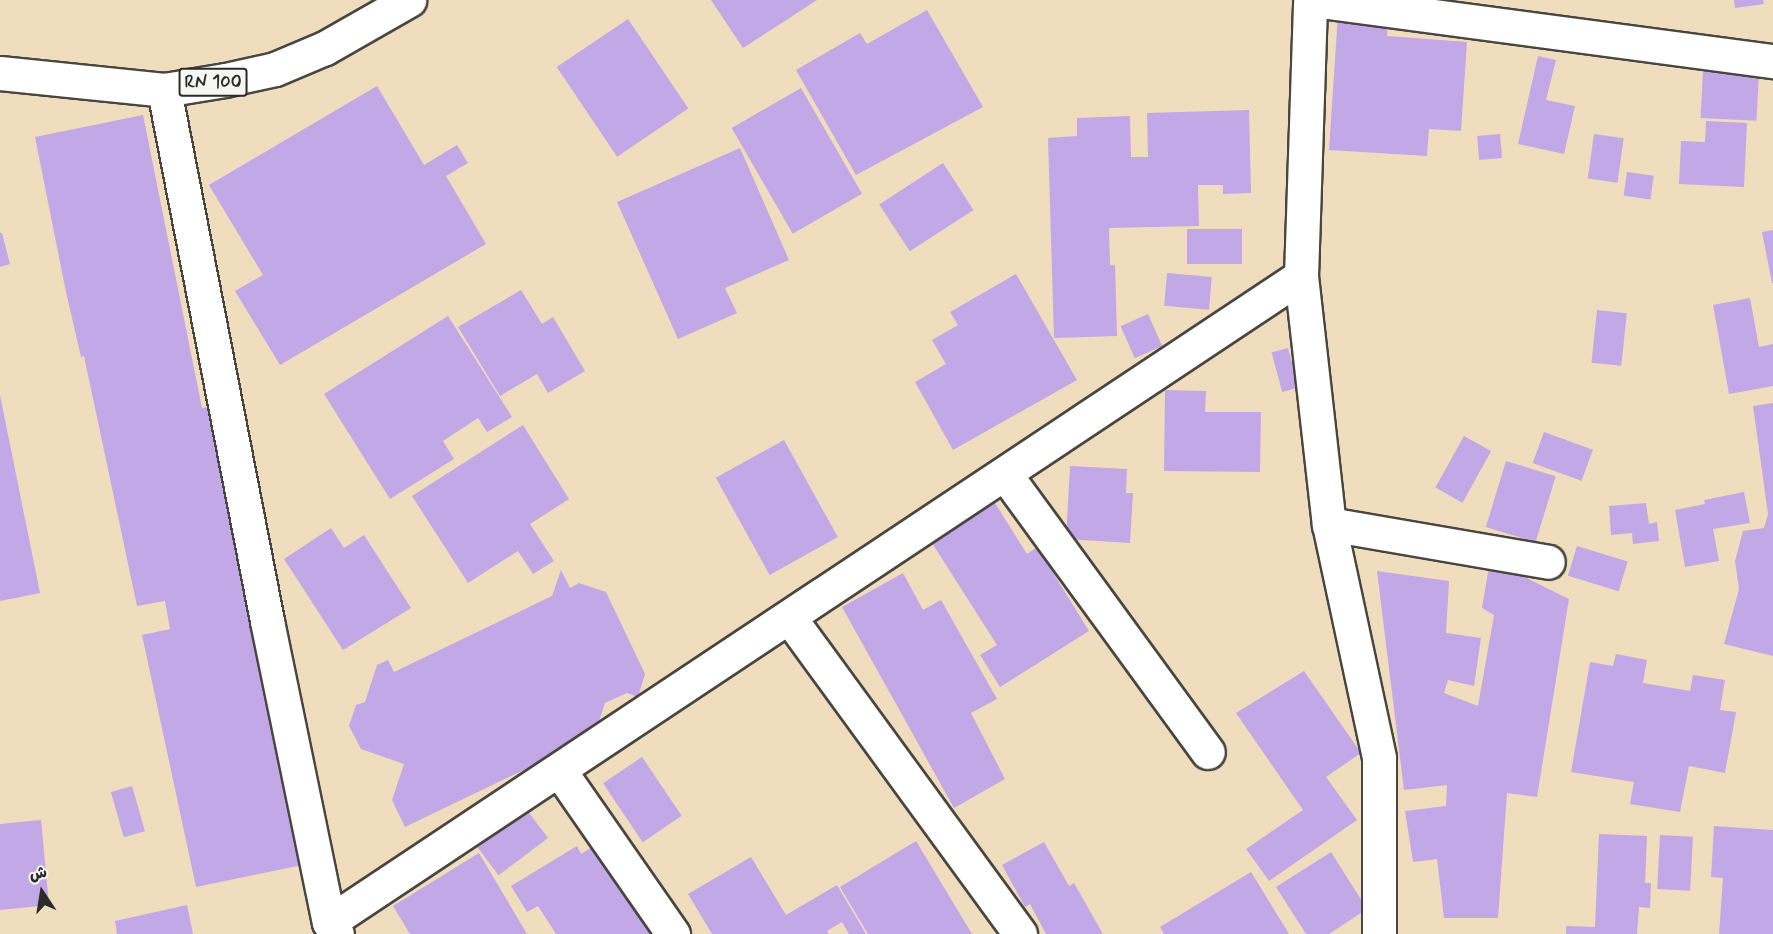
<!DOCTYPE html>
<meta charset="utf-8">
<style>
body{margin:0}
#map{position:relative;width:1773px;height:934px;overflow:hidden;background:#f0ddbe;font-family:Mynerve,"Playpen Sans Arabic",sans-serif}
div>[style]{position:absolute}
.building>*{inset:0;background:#c2a8e6;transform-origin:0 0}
.roads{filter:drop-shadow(2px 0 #494641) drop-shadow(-2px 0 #494641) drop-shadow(0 2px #494641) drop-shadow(0 -2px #494641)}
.minor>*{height:33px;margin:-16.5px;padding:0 16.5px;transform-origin:16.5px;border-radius:16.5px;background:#fff}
.tertiary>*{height:33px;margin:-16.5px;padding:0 16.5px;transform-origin:16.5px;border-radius:16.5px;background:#fff}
.primary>*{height:33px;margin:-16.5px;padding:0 16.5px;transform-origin:16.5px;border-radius:16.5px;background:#fff}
span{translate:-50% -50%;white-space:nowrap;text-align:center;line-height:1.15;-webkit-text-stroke:6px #f6f6f2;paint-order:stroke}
.shield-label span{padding:2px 4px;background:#f6f6f2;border:2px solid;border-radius:4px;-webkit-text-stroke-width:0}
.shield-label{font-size:18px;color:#2b2b2b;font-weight:700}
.north{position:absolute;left:12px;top:862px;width:60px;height:60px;-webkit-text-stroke:4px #f6f6f2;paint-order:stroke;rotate:348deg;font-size:16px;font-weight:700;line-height:24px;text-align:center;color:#2b2b2b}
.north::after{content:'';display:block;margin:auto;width:21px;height:27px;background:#2b2b2b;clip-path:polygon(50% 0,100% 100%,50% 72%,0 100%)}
</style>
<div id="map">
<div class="building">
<div style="clip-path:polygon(711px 0,817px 0,743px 48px)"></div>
<div style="clip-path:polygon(1734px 0,1763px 0,1764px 4px,1735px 8px)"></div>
<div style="clip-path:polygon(927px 10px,983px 107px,856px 175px,796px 70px,860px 33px,867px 44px)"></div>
<div style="clip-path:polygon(1338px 14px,1388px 18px,1387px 36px,1467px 42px,1461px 131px,1429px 129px,1427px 156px,1329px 150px)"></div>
<div style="left:628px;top:19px;width:108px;height:86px;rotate:56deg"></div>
<div style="clip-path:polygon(1538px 56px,1556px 60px,1546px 100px,1575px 106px,1564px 154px,1518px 144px)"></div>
<div style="left:1703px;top:71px;width:56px;height:47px;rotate:3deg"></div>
<div style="clip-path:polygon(377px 86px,424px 165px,457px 145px,468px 163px,446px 176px,486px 244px,280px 365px,235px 291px,263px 275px,209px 185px)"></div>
<div style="left:801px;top:88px;width:122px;height:80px;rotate:60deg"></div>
<div style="clip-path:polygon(1249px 110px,1251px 193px,1223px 194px,1223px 185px,1198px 185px,1199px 226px,1109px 228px,1110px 265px,1115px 265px,1117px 336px,1054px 338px,1048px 138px,1077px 136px,1077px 118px,1130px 116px,1131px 157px,1148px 157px,1147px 113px)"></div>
<div style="clip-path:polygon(143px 115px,202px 408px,209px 407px,302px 865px,196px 887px,142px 635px,170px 629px,165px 601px,137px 606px,84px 356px,81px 357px,66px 292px,35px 137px)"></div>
<div style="clip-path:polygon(1706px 121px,1747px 123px,1744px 187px,1679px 184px,1681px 141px,1705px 142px)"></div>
<div style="left:1500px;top:134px;width:24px;height:23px;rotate:85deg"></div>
<div style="left:1594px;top:134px;width:30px;height:45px;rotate:8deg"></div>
<div style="clip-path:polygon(740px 148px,789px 260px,725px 288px,737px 313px,678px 339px,617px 202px)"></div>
<div style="left:943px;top:163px;width:56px;height:76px;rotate:57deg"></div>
<div style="left:1627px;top:172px;width:27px;height:24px;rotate:8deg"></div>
<div style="left:1242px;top:229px;width:35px;height:55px;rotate:90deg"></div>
<div style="clip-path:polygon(1773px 230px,1773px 283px,1772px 283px,1762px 232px)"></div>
<div style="clip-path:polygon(0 233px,2px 233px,10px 264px,0 267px)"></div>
<div style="left:1167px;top:273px;width:45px;height:33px;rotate:5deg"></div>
<div style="clip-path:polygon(1016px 274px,1077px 380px,953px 450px,915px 382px,946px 364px,932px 340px,958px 325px,950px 312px)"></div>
<div style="clip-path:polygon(521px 290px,542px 324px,553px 317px,585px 371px,548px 393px,537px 374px,500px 396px,458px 327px)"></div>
<div style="clip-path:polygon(1750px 298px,1759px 347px,1773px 344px,1773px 386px,1729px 394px,1713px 305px)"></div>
<div style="left:1597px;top:310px;width:30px;height:53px;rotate:6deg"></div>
<div style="left:1148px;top:314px;width:35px;height:30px;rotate:66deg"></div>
<div style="clip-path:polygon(448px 316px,512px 417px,487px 432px,478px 418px,443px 441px,454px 459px,390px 499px,324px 394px)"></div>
<div style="left:1288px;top:348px;width:41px;height:17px;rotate:75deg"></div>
<div style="clip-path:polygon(1165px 390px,1206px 391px,1205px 412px,1261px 412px,1260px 472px,1164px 471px)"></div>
<div style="clip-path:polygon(0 395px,40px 593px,0 601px)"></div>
<div style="clip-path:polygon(1773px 403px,1773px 656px,1724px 644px,1739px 589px,1735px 561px,1743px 531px,1764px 528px,1768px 514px,1753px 406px)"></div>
<div style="clip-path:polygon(523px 425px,569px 499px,530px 524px,554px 561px,533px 574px,518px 551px,468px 583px,412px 496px)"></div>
<div style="left:1544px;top:432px;width:52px;height:33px;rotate:20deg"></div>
<div style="left:1464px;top:436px;width:31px;height:59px;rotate:29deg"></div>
<div style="left:784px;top:440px;width:111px;height:78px;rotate:61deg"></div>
<div style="left:1506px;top:461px;width:52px;height:69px;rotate:17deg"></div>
<div style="clip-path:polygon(1070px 466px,1127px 469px,1126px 493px,1133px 493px,1130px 543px,1066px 539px)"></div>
<div style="clip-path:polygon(1744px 492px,1750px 523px,1713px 529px,1719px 561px,1685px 567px,1675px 510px,1705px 504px,1704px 500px)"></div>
<div style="clip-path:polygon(995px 503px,1027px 554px,1037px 547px,1089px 631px,1000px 687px,980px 655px,997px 645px,932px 543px)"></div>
<div style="clip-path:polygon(1646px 503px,1649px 524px,1657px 522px,1659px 541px,1633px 544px,1632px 533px,1611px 535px,1609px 506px)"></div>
<div style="clip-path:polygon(331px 528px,344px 548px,364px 535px,411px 608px,343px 650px,284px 559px)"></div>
<div style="left:1577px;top:546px;width:53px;height:31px;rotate:17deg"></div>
<div style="clip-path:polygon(1490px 560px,1569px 599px,1537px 797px,1507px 793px,1498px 918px,1444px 918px,1437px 859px,1413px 862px,1405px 811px,1446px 806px,1447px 785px,1404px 790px,1377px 571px,1449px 581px,1446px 633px,1481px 638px,1474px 686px,1448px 680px,1444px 693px,1478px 706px,1494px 615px,1482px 608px)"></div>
<div style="clip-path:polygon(561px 570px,570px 588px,579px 583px,606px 592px,645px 674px,638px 697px,627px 693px,605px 703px,592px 743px,555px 755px,405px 827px,392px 800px,404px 764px,361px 749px,349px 726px,356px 705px,365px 702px,377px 665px,388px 660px,394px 672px,552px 596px)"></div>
<div style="clip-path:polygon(903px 573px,923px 610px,941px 600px,997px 699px,971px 713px,1005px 779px,954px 808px,842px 607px)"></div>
<div style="clip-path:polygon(1616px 654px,1647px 660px,1643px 683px,1690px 691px,1693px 675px,1725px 680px,1720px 710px,1736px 712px,1725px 773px,1689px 766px,1680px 812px,1630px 804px,1634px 782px,1571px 772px,1590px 662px,1613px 666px)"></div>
<div style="clip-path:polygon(1304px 671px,1361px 753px,1326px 777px,1357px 820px,1269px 881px,1246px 849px,1303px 810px,1236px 713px)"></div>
<div style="left:642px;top:757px;width:71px;height:47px;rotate:56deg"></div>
<div style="left:132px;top:786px;width:47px;height:22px;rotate:74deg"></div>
<div style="left:527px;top:810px;width:35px;height:62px;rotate:53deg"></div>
<div style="clip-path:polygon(41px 820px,49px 905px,0 910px,0 824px)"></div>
<div style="clip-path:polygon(1714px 826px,1773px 830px,1773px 934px,1719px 934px,1723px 878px,1711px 877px)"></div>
<div style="clip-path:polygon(1599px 834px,1647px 836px,1645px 883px,1651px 883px,1650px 908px,1639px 907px,1637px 934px,1566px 934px,1566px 926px,1595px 927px)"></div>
<div style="left:1660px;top:835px;width:33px;height:54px;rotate:3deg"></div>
<div style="clip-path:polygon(603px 840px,661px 934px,556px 934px,538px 906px,527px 912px,511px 886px,577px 846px,581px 854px)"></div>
<div style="clip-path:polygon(916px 841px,972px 934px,868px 934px,840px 887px)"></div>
<div style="clip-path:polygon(1044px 842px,1069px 886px,1074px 883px,1103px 934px,1046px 934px,1030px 904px,1025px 907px,1002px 865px)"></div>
<div style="clip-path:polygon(1331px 852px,1367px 909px,1329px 934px,1306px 934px,1276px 887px)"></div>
<div style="clip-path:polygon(479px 853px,527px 934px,410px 934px,393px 906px)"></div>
<div style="clip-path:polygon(751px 857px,786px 915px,837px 885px,866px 934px,849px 934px,842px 922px,827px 931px,829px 934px,712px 934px,688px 894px)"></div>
<div style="clip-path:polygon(1251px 872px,1289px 934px,1164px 934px,1160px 927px)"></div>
<div style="clip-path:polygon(187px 905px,193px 934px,117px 934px,115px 921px)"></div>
</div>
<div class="roads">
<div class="minor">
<div style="left:1314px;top:0;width:463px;rotate:7.6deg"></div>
<div style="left:1301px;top:276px;width:250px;rotate:83.6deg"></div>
<div style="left:1329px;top:524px;width:239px;rotate:77.9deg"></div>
<div style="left:1379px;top:758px;width:176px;rotate:90deg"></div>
<div style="left:1005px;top:474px;width:344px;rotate:53.9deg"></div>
<div style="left:1329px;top:524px;width:222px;rotate:9.8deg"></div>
<div style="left:789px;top:617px;width:392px;rotate:53.9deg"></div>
<div style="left:559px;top:770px;width:200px;rotate:55.2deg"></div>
<div style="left:329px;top:922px;width:1167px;rotate:-33.61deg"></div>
<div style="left:1301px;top:276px;width:276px;rotate:-88.1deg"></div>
</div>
<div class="tertiary">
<div style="left:164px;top:90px;width:541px;rotate:79.02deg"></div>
<div style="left:267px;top:621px;width:307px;rotate:78.4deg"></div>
<div style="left:329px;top:922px;width:14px;rotate:56deg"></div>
</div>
<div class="primary">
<div style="left:0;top:73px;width:165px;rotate:5.9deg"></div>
<div style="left:164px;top:90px;width:62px;rotate:-9.3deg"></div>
<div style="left:225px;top:80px;width:51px;rotate:-12.4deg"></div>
<div style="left:275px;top:69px;width:54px;rotate:-22.8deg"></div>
<div style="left:325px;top:48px;width:97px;rotate:-29.7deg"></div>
</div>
</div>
<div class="shield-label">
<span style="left:213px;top:82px">RN 100</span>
</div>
<div class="north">ش</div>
</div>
